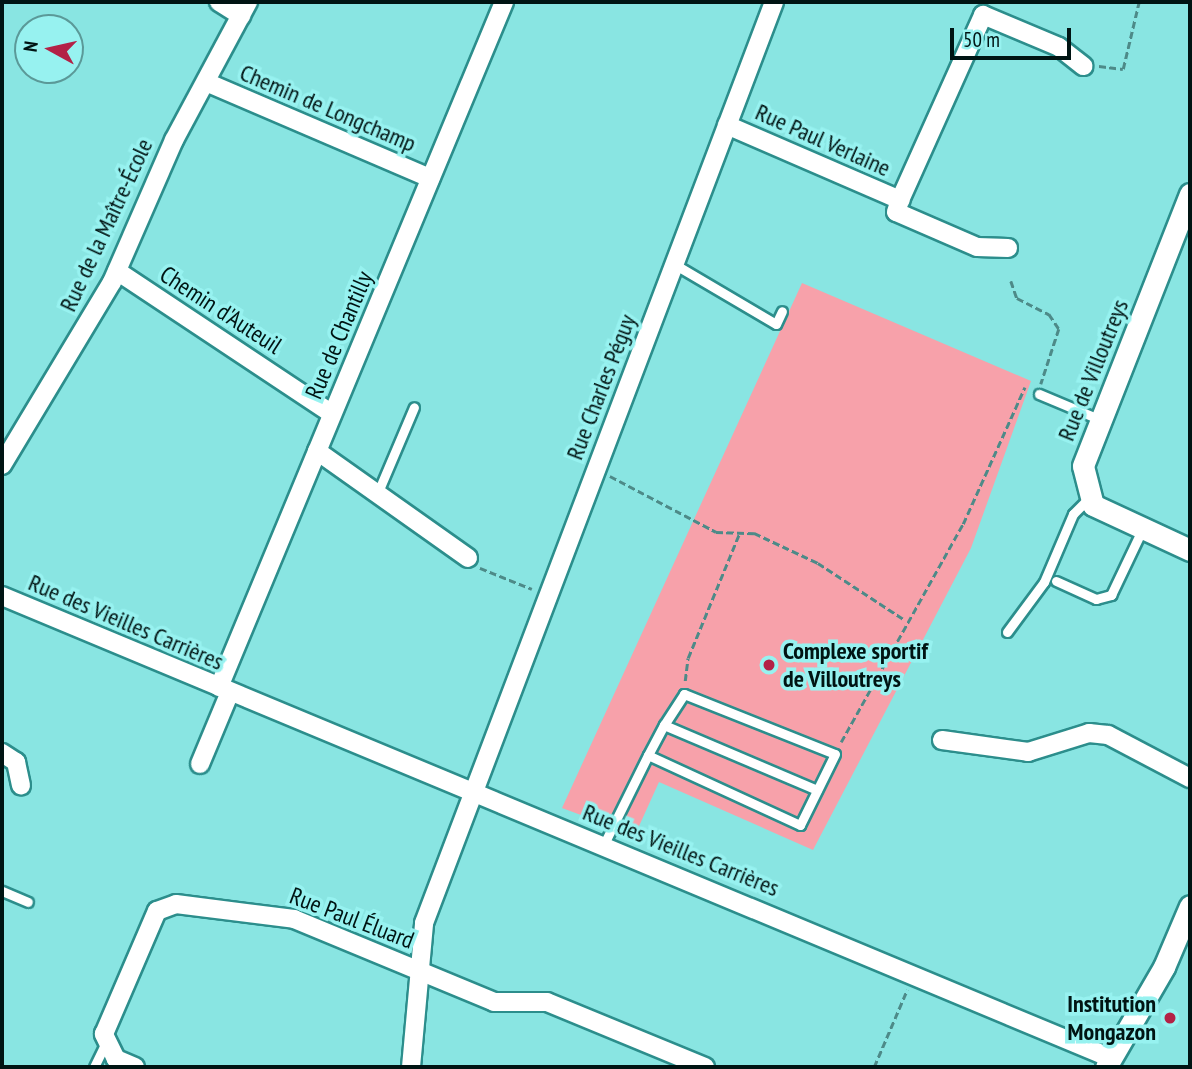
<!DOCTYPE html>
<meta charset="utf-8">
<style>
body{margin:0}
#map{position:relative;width:1192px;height:1069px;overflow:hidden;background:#89e5e2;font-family:"PT Sans Narrow",sans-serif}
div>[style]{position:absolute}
.green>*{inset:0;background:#f7a1aa}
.path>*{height:2.5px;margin-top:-1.25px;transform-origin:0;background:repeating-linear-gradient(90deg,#4d8a88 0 7px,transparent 0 10.5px)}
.roads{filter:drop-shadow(2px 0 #2c8e8c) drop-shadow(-2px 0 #2c8e8c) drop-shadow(0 2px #2c8e8c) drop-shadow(0 -2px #2c8e8c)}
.service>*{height:9px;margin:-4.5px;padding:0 4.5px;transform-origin:4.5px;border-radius:4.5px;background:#fff}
.minor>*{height:18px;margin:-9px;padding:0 9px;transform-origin:9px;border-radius:9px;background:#fff}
.tertiary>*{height:21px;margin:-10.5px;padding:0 10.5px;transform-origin:10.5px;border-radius:10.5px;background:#fff}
.dots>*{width:19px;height:19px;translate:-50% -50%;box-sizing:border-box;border:4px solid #97f2f0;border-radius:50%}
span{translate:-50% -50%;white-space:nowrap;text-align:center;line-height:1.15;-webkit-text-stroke:7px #97f2f0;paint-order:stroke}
.street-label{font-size:24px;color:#001413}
.poi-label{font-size:24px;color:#001413;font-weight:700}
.left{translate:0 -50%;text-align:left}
.right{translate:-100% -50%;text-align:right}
.frame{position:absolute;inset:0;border:4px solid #001413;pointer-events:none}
.north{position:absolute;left:14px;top:14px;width:70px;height:70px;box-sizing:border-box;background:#97f2f0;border:2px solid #5b9998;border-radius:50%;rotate:278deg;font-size:19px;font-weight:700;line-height:28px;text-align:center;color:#001413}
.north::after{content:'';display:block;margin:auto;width:24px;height:32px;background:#b32146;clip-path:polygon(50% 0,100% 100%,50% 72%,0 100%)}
.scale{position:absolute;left:950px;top:28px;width:121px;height:32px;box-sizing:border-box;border:4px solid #001413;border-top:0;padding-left:9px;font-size:21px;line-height:24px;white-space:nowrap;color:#001413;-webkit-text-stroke:5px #97f2f0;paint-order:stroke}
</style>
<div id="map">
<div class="green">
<div style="clip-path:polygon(802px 283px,1031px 381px,971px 548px,813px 850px,659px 782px,635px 835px,562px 808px)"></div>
</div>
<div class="path">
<div style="left:1099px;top:66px;width:24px;rotate:7deg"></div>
<div style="left:1123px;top:69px;width:69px;rotate:-76.6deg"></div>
<div style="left:1011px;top:281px;width:18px;rotate:71deg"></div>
<div style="left:1017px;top:298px;width:36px;rotate:27deg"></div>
<div style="left:1049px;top:314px;width:18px;rotate:56deg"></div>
<div style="left:1059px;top:329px;width:58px;rotate:108.1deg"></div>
<div style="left:610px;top:476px;width:120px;rotate:27.8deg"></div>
<div style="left:716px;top:532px;width:38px;rotate:2deg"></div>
<div style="left:754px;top:533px;width:71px;rotate:25.1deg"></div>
<div style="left:818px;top:563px;width:104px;rotate:33.2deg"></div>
<div style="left:480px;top:568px;width:56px;rotate:22deg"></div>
<div style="left:685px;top:681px;width:23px;rotate:-83deg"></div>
<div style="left:688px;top:658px;width:134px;rotate:-67.6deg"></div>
<div style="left:841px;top:742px;width:250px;rotate:-60.8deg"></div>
<div style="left:963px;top:524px;width:150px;rotate:-65.7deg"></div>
<div style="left:874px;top:1067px;width:84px;rotate:-66.8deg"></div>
</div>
<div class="roads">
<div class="service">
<div style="left:674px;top:264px;width:118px;rotate:30.5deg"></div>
<div style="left:776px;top:324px;width:14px;rotate:-65deg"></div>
<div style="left:1039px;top:394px;width:67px;rotate:22.8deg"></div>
<div style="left:378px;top:492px;width:92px;rotate:-67deg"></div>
<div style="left:1056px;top:581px;width:44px;rotate:24.2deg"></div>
<div style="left:1096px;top:599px;width:16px;rotate:-15deg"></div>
<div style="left:1111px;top:595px;width:72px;rotate:-64.5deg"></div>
<div style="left:1007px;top:632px;width:62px;rotate:-53.5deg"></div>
<div style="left:1044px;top:582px;width:74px;rotate:-66.9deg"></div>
<div style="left:1073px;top:514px;width:23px;rotate:-45deg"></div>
<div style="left:664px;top:725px;width:166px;rotate:23deg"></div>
<div style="left:604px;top:844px;width:99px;rotate:-63.7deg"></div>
<div style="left:648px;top:755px;width:34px;rotate:-62deg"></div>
<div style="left:664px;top:725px;width:37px;rotate:-57deg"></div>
<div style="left:684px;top:694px;width:162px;rotate:21.7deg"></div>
<div style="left:835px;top:754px;width:79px;rotate:116.2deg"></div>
<div style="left:800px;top:825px;width:167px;rotate:-155.3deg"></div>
<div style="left:2px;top:891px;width:28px;rotate:23deg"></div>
<div style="left:94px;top:1067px;width:25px;rotate:-64deg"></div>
</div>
<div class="minor">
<div style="left:219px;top:2px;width:26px;rotate:32deg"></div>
<div style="left:206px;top:82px;width:244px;rotate:23.2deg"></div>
<div style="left:727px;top:125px;width:189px;rotate:23.4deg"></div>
<div style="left:1008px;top:248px;width:31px;rotate:-178deg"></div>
<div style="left:977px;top:247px;width:88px;rotate:-156.6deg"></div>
<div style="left:896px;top:212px;width:13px;rotate:-72deg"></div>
<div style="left:900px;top:200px;width:203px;rotate:-65.8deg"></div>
<div style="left:983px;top:15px;width:82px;rotate:22.8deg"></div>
<div style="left:1059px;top:47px;width:31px;rotate:38deg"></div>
<div style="left:117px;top:271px;width:258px;rotate:33.6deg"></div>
<div style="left:317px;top:451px;width:185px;rotate:35.3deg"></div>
<div style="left:2px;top:465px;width:214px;rotate:-59deg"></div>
<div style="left:112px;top:282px;width:155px;rotate:-66.4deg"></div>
<div style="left:174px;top:140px;width:157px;rotate:-61.8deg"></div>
<div style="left:2px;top:596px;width:1201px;rotate:22.62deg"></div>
<div style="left:219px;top:687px;width:742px;rotate:-67.41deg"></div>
<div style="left:942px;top:740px;width:87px;rotate:7.9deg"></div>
<div style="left:1028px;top:752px;width:64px;rotate:-17.3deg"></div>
<div style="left:1089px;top:733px;width:19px;rotate:6deg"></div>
<div style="left:1108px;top:735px;width:93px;rotate:27.7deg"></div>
<div style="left:2px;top:753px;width:17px;rotate:33deg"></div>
<div style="left:16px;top:762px;width:24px;rotate:78deg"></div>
<div style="left:200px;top:764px;width:78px;rotate:-67.4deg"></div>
<div style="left:135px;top:1067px;width:21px;rotate:-157deg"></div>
<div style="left:116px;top:1059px;width:28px;rotate:-116deg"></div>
<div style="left:104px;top:1034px;width:134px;rotate:-66.7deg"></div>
<div style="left:157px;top:911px;width:20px;rotate:-20deg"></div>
<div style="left:176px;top:904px;width:119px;rotate:7.2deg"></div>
<div style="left:294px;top:919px;width:217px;rotate:22.5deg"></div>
<div style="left:494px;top:1002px;width:53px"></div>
<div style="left:547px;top:1002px;width:171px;rotate:22.4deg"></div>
<div style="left:411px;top:1067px;width:145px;rotate:-84.8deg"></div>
<div style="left:424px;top:923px;width:985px;rotate:-69.19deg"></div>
</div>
<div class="tertiary">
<div style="left:1190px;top:194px;width:292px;rotate:111.5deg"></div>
<div style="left:1083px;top:466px;width:40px;rotate:75.6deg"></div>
<div style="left:1093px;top:505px;width:107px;rotate:24.9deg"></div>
<div style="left:1106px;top:1067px;width:116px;rotate:-59.9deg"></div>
<div style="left:1164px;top:967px;width:66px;rotate:-66.9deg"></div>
</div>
</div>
<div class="dots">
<div style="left:769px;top:665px;background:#b32146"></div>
<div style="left:1170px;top:1018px;background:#b32146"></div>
</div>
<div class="street-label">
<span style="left:328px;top:108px;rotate:23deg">Chemin de Longchamp</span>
<span style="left:823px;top:140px;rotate:24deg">Rue Paul Verlaine</span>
<span style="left:106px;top:225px;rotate:-65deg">Rue de la Maître-École</span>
<span style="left:221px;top:310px;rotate:33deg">Chemin d'Auteuil</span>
<span style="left:339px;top:335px;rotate:-67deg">Rue de Chantilly</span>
<span style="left:1093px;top:370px;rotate:-68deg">Rue de Villoutreys</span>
<span style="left:601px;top:387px;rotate:-69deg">Rue Charles Péguy</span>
<span style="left:126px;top:622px;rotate:23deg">Rue des Vieilles Carrières</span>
<span style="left:681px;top:850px;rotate:22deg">Rue des Vieilles Carrières</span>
<span style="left:352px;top:918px;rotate:21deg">Rue Paul Éluard</span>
</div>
<div class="poi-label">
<span class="left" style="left:783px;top:665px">Complexe sportif<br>de Villoutreys</span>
<span class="right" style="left:1156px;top:1018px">Institution<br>Mongazon</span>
</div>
<div class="frame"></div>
<div class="north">N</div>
<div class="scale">50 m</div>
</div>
